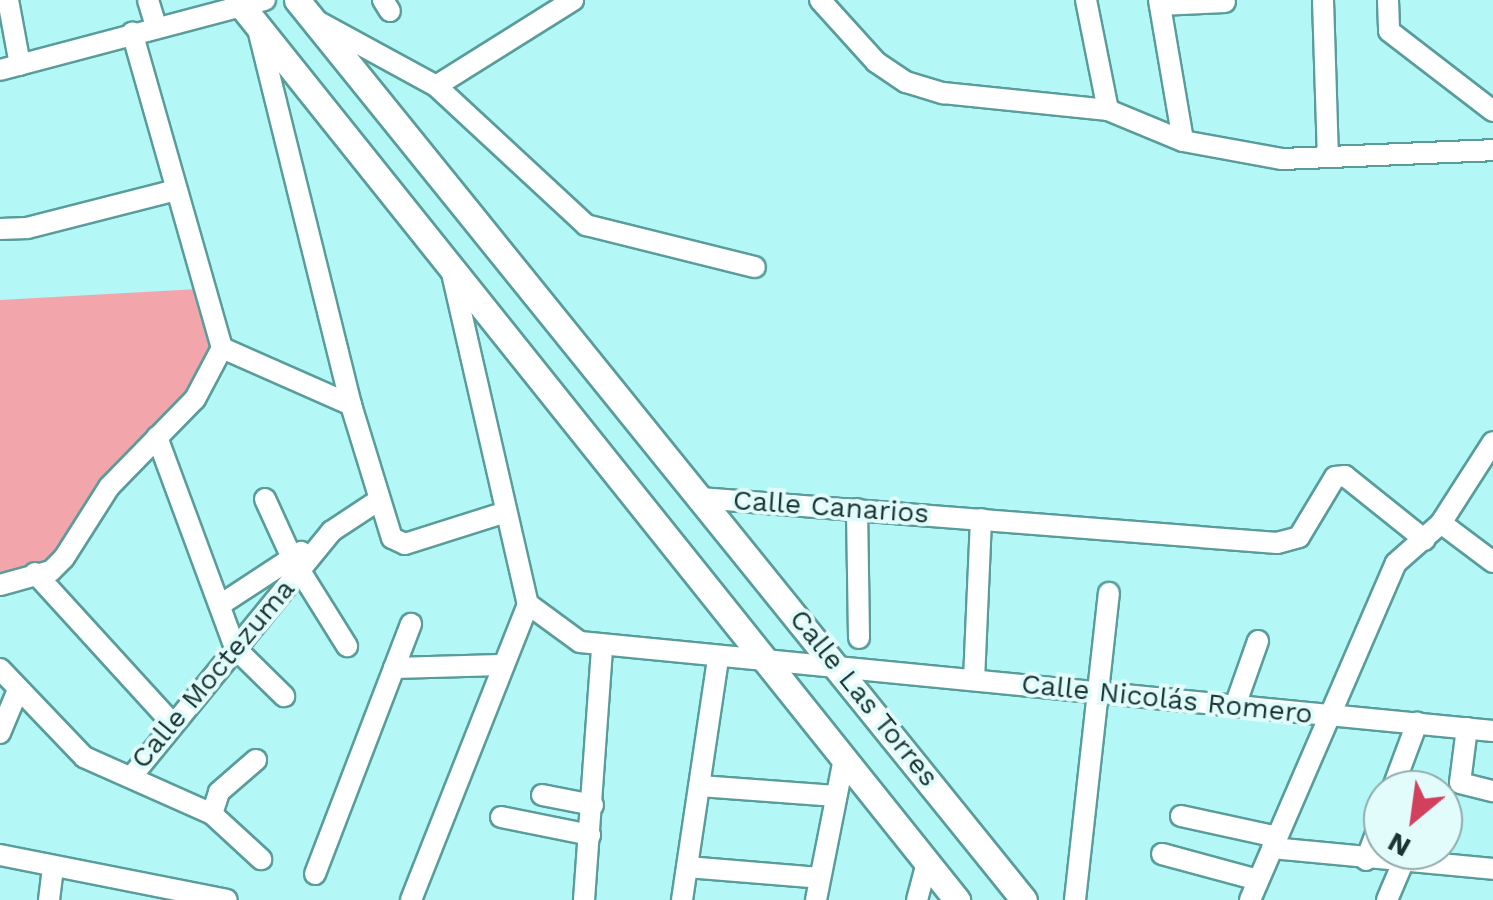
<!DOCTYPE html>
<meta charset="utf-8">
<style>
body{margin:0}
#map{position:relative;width:1493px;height:900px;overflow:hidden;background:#b3f8f6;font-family:"Work Sans",sans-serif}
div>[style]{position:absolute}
.green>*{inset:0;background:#f3a5ac}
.roads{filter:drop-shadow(2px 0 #599d9b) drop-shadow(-2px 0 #599d9b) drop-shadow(0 2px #599d9b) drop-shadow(0 -2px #599d9b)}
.minor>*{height:20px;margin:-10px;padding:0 10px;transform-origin:10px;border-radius:10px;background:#fff}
.major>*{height:25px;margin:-12.5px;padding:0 12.5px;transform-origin:12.5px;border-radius:12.5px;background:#fff}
span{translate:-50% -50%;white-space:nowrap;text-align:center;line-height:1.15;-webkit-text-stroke:8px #e2fcfb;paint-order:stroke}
.street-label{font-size:28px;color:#183433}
.north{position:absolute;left:1363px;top:770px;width:100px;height:100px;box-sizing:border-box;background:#e2fcfb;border:2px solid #91acab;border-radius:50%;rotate:209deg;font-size:28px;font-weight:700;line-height:40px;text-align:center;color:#183433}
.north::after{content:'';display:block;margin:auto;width:35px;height:45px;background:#d1415d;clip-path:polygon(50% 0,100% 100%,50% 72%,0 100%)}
</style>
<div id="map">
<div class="green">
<div style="clip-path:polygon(198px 289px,213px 348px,195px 386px,107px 478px,53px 556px,0 578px,0 300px)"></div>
</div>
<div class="roads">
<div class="minor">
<div style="left:8px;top:0;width:66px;rotate:79.5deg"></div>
<div style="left:148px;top:0;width:28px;rotate:73deg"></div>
<div style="left:383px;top:0;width:13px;rotate:58deg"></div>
<div style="left:820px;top:0;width:84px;rotate:47.9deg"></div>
<div style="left:876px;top:62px;width:36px;rotate:34deg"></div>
<div style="left:906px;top:82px;width:39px;rotate:17deg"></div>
<div style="left:943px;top:93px;width:166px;rotate:5.9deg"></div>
<div style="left:1108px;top:110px;width:81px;rotate:22.5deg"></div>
<div style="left:1183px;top:141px;width:101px;rotate:10.3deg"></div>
<div style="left:1282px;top:159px;width:211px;rotate:-2.4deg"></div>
<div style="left:1086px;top:0;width:112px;rotate:78.7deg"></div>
<div style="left:1159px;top:0;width:143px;rotate:80.3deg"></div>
<div style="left:1323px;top:0;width:157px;rotate:88.2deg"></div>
<div style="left:1388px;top:0;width:31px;rotate:88deg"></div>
<div style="left:1389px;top:31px;width:131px;rotate:37.6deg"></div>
<div style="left:1160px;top:5px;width:65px;rotate:-2.6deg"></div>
<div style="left:317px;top:21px;width:136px;rotate:28.6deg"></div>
<div style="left:436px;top:86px;width:162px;rotate:-32.1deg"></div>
<div style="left:258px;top:29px;width:387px;rotate:76.1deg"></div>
<div style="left:351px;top:405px;width:139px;rotate:72.9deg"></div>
<div style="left:392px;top:538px;width:14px;rotate:25deg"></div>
<div style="left:405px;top:544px;width:106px;rotate:-17.6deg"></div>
<div style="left:0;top:70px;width:274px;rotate:-14.8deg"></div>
<div style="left:436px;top:86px;width:205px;rotate:42.8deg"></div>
<div style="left:586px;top:225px;width:174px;rotate:14deg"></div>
<div style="left:0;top:229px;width:27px;rotate:-2deg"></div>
<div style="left:27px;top:228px;width:154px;rotate:-14.3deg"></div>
<div style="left:452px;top:273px;width:340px;rotate:77.1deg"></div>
<div style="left:528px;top:604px;width:64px;rotate:36.2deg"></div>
<div style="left:580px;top:642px;width:917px;rotate:5.57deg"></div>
<div style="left:222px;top:348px;width:141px;rotate:23.8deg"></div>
<div style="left:157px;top:437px;width:225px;rotate:69.7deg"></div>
<div style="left:235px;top:648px;width:69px;rotate:44.4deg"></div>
<div style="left:700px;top:498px;width:579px;rotate:4.46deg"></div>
<div style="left:1277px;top:543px;width:23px;rotate:-15deg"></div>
<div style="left:1299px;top:537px;width:70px;rotate:-59deg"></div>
<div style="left:1335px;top:477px;width:10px;rotate:-6deg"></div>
<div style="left:1345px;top:476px;width:102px;rotate:38.7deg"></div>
<div style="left:265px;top:499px;width:65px;rotate:65.4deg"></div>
<div style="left:292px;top:558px;width:104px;rotate:58deg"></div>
<div style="left:857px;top:509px;width:129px;rotate:89.1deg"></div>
<div style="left:1441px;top:523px;width:65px;rotate:36.9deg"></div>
<div style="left:35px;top:573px;width:205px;rotate:47.6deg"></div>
<div style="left:0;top:585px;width:53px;rotate:-15.4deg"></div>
<div style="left:51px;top:571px;width:18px;rotate:-45deg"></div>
<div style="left:64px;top:558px;width:84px;rotate:-57.6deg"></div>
<div style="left:109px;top:487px;width:123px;rotate:-45.7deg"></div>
<div style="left:195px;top:399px;width:58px;rotate:-62.1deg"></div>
<div style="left:222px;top:348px;width:328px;rotate:-105.9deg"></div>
<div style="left:220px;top:605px;width:97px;rotate:-33.2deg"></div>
<div style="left:394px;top:668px;width:107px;rotate:-1.6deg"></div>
<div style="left:0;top:669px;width:122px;rotate:46.3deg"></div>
<div style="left:84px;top:757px;width:140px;rotate:24deg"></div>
<div style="left:212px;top:814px;width:67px;rotate:42.6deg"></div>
<div style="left:974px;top:680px;width:161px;rotate:-87.5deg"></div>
<div style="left:1235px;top:706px;width:69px;rotate:-70.5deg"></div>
<div style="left:1467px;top:728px;width:55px;rotate:97.3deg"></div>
<div style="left:1460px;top:783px;width:34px;rotate:14deg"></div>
<div style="left:0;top:733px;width:47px;rotate:-67.3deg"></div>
<div style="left:132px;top:776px;width:316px;rotate:-50.8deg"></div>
<div style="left:332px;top:531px;width:56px;rotate:-33.4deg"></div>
<div style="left:700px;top:786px;width:136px;rotate:4.2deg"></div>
<div style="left:1392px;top:790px;width:72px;rotate:-69.5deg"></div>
<div style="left:542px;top:795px;width:52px;rotate:11.1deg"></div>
<div style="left:212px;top:814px;width:23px;rotate:-72deg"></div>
<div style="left:219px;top:792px;width:49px;rotate:-40.9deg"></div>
<div style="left:1181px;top:816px;width:98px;rotate:12.3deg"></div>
<div style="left:501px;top:817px;width:91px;rotate:11.4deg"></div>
<div style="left:1272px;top:848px;width:222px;rotate:5.4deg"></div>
<div style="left:1162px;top:854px;width:99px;rotate:15.2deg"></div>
<div style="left:0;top:855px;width:231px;rotate:11.2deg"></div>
<div style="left:1366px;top:860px;width:48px;rotate:-69.3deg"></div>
<div style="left:687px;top:867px;width:133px;rotate:4.7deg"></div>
<div style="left:315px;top:874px;width:268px;rotate:-69deg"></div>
<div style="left:49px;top:900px;width:34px;rotate:-83deg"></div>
<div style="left:411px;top:900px;width:318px;rotate:-68.4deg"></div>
<div style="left:584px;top:900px;width:255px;rotate:-85.9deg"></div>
<div style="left:682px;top:900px;width:244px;rotate:-81.5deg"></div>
<div style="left:816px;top:900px;width:145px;rotate:-78.8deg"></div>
<div style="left:917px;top:900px;width:39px;rotate:-75deg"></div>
<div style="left:1075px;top:900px;width:309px;rotate:-83.7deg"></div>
<div style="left:1250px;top:900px;width:367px;rotate:-66.6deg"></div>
<div style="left:1396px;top:563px;width:60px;rotate:-41.6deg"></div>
<div style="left:1441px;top:523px;width:96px;rotate:-57.3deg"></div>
<div style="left:1387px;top:900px;width:38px;rotate:-67deg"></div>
</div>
<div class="major">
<div style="left:237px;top:0;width:1153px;rotate:51.34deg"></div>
<div style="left:297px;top:0;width:1157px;rotate:51.07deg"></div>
</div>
</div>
<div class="street-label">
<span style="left:831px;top:507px;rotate:4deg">Calle Canarios</span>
<span style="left:213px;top:674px;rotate:-50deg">Calle Moctezuma</span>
<span style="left:864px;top:698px;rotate:51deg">Calle Las Torres</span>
<span style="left:1167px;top:699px;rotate:6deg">Calle Nicolás Romero</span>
</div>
<div class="north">N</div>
</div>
